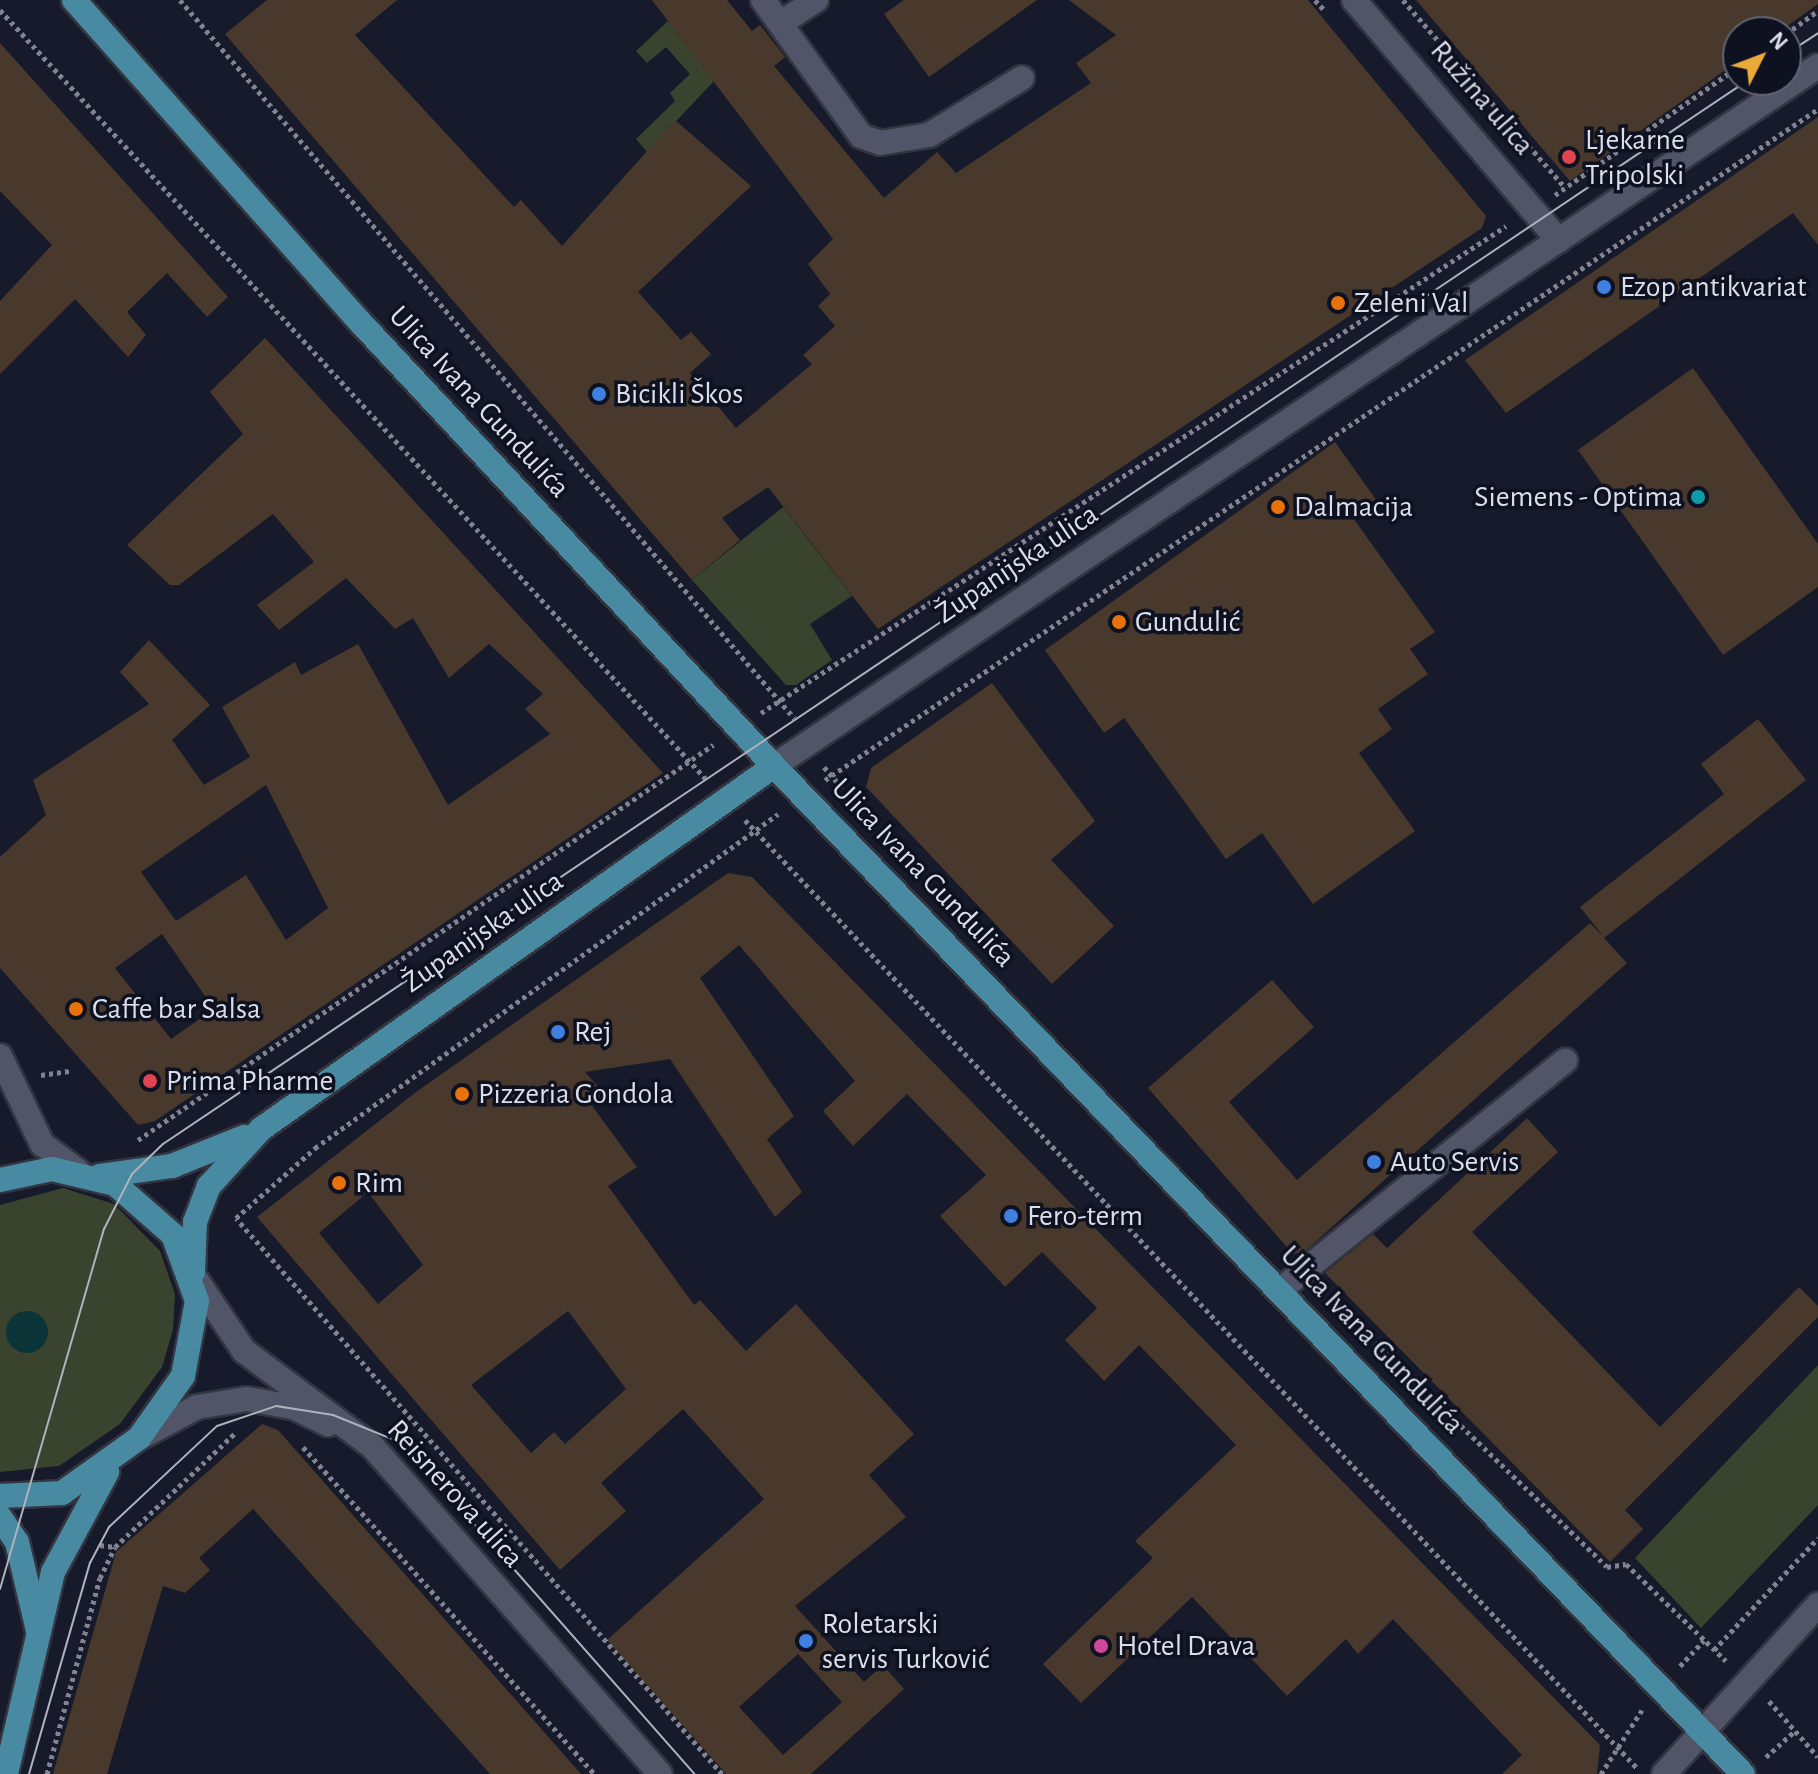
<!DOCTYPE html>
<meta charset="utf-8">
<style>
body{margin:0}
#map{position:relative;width:1818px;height:1774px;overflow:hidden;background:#171a2a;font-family:"Alegreya Sans",sans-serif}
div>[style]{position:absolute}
.green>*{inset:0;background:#39432d}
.water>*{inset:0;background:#0a3438}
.round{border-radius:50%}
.building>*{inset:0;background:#48392c}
.path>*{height:5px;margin-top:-2.5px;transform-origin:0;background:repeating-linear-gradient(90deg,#818390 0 4px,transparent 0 8px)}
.roads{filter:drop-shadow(2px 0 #333541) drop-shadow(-2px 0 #333541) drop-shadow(0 2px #333541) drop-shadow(0 -2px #333541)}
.minor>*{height:24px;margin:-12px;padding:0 12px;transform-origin:12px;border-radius:12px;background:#515567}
.major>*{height:24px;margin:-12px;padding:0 12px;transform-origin:12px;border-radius:12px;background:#488aa2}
.tram>*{height:2px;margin:-1px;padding:0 1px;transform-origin:1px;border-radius:1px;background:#b0b2be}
.dots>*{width:22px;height:22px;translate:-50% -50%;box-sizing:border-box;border:4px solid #0e1120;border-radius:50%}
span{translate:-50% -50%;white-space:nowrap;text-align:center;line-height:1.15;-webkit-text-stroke:7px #0e1120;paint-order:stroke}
.street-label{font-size:30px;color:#dbdde8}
.poi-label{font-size:30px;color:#dbdde8}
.left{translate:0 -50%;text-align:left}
.right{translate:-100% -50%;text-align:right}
.north{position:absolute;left:1722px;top:16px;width:80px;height:80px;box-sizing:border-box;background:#0e1120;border:2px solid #606370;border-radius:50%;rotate:48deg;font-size:22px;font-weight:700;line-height:32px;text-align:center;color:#dbdde8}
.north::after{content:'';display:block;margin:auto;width:28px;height:36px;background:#eaaa39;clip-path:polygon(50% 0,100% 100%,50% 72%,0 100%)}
</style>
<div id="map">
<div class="green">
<div style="clip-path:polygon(668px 21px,714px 81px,647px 152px,636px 139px,675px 101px,670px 93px,690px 74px,666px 47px,647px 63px,636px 51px)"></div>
<div style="clip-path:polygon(783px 507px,852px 596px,810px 624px,832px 660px,796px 685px,786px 685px,692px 580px)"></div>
<div style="clip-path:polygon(63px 1188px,114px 1204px,160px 1251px,175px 1294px,173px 1330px,162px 1367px,120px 1424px,59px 1466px,0 1472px,0 1205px)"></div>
<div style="clip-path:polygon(1818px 1365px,1818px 1505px,1701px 1628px,1635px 1558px)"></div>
</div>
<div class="water">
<div class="round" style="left:6px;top:1311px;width:42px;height:42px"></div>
</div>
<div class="building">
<div style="clip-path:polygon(267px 0,397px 0,355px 35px,514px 207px,521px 200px,562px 246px,675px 120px,751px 186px,638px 292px,681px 340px,691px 332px,711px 354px,690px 373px,736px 428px,812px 364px,803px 355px,835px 326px,818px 306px,830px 294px,808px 264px,833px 239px,652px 0,727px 0,752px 31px,760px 25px,785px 57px,774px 66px,884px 198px,937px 152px,956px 173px,1091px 83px,1076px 63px,1116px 35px,1069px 0,1308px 0,1486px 216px,1482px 228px,878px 629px,768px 487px,722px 518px,740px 540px,692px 580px,225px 34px)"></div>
<div style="clip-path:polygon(904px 0,1037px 0,929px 77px,884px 14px)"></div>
<div style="clip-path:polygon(1416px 0,1818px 0,1818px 4px,1779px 32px,1738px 32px,1738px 61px,1570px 181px)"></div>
<div style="clip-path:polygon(0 43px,228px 297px,207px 317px,167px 273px,127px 312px,146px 335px,128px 357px,75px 299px,0 374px,0 301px,52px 245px,0 191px)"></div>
<div style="clip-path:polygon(1818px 117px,1818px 245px,1793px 213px,1506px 413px,1465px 360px)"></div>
<div style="clip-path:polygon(evenodd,265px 338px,663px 773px,155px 1121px,138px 1125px,0 968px,0 857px,46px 815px,33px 780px,149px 704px,120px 672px,149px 640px,210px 705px,172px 740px,204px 785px,250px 757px,222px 707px,295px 662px,301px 675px,358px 644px,448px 805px,550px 734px,525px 709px,543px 694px,489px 644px,449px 678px,413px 618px,395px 629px,346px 578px,279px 630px,257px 605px,314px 562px,273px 514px,179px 585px,170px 585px,127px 545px,243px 434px,210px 392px,265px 338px,266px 785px,328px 908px,286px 940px,246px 875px,176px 921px,141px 872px,266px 785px,265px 338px,162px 934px,214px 1009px,171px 1039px,115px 968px,162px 934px)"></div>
<div style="clip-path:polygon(1693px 368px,1818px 544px,1818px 587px,1723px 655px,1578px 450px)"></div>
<div style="clip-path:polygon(1335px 442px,1377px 501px,1353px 518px,1435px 632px,1410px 649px,1428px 674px,1378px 709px,1392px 729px,1359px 753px,1415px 831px,1313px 904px,1262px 833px,1226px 859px,1124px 718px,1104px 733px,1045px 650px)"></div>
<div style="clip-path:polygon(992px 683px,1095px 821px,1051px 860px,1114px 926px,1052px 984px,866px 787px,871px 768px)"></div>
<div style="clip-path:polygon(1758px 719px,1806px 780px,1604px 938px,1627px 963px,1304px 1252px,1293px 1254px,1148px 1088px,1272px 980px,1314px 1027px,1229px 1102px,1297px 1180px,1590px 923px,1604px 937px,1580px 907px,1724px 794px,1701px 764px)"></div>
<div style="clip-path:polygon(evenodd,728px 873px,752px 877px,1600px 1745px,1597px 1774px,1502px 1774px,1522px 1755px,1393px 1619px,1358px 1654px,1346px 1639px,1287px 1696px,1192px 1597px,1081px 1703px,1043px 1664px,1153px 1558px,1135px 1541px,1236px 1445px,1139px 1345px,1104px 1381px,1065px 1340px,1097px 1308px,1042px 1252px,1005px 1287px,940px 1216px,986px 1175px,907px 1094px,853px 1146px,823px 1111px,855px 1081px,739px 945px,700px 978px,794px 1116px,767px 1139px,802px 1192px,775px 1217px,670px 1059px,585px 1072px,606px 1095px,592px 1106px,637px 1167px,608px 1186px,694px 1305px,700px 1300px,746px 1351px,796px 1304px,914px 1434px,869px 1475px,906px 1517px,795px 1606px,864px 1682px,883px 1665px,904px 1689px,811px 1774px,726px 1774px,607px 1640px,764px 1499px,683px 1409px,601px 1483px,626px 1511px,560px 1570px,257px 1217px,416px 1092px,728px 873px,368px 1192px,423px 1265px,378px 1304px,319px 1233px,368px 1192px,728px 873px,568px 1311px,626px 1389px,565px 1444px,554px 1432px,531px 1453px,471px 1385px,568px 1311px,728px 873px,798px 1654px,842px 1702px,783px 1755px,739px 1707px,798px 1654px)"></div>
<div style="clip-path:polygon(1527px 1118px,1558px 1152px,1472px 1232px,1660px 1427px,1799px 1287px,1818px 1306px,1818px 1317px,1625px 1510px,1643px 1529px,1610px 1562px,1325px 1273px,1373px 1234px,1387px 1248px)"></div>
<div style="clip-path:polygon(262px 1424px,278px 1430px,581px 1774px,490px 1774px,253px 1509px,199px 1558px,210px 1570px,185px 1593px,163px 1586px,107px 1774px,53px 1774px,116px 1552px)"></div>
</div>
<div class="path">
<div style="left:180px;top:0;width:945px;rotate:49.46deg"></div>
<div style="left:1315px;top:0;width:16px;rotate:47deg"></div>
<div style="left:1403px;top:0;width:248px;rotate:49.2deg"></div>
<div style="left:0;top:10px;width:1043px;rotate:47.45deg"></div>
<div style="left:1786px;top:34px;width:39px;rotate:-36deg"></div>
<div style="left:1555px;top:195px;width:223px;rotate:-35deg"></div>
<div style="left:761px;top:713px;width:890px;rotate:-33.17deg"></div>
<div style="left:824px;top:767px;width:55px;rotate:48.7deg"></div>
<div style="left:825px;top:780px;width:1198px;rotate:-34.05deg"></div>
<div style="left:745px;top:820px;width:1302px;rotate:46.74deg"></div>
<div style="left:41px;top:1075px;width:30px;rotate:-8deg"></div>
<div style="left:138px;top:1140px;width:698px;rotate:-34.49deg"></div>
<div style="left:1363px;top:1331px;width:339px;rotate:44deg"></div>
<div style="left:1607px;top:1567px;width:19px;rotate:-9deg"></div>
<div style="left:1626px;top:1564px;width:139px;rotate:44.1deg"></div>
<div style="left:303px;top:1447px;width:438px;rotate:48.3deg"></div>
<div style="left:100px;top:1545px;width:15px;rotate:8deg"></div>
<div style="left:115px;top:1547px;width:166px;rotate:-43.5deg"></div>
<div style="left:1714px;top:1650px;width:153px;rotate:-47.1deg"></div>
<div style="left:1680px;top:1666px;width:35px;rotate:-47deg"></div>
<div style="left:1769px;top:1701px;width:74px;rotate:48.8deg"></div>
<div style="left:1766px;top:1757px;width:39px;rotate:-42deg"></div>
<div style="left:47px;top:1774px;width:203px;rotate:-74.9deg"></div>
<div style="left:100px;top:1578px;width:34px;rotate:-64deg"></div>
<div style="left:722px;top:1774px;width:738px;rotate:-131.16deg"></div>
<div style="left:236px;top:1218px;width:106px;rotate:-41.5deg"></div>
<div style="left:315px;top:1148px;width:571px;rotate:-35.81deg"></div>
<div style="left:1601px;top:1774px;width:76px;rotate:-57.4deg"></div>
</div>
<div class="roads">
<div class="minor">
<div style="left:763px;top:0;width:168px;rotate:54.2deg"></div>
<div style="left:861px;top:136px;width:20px;rotate:20deg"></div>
<div style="left:880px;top:143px;width:50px;rotate:-9.3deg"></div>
<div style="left:929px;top:135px;width:109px;rotate:-31.5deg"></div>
<div style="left:1354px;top:0;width:316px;rotate:49.6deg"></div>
<div style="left:781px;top:23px;width:42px;rotate:-33.3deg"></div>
<div style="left:774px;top:766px;width:1257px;rotate:-33.84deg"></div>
<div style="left:0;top:1056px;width:98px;rotate:64.5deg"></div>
<div style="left:42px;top:1144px;width:45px;rotate:36.9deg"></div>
<div style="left:195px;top:1278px;width:88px;rotate:56.1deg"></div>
<div style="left:244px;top:1351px;width:159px;rotate:36.6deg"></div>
<div style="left:372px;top:1446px;width:436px;rotate:48.7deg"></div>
<div style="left:1280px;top:1290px;width:366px;rotate:-38.8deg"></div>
<div style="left:139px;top:1438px;width:66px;rotate:-28.1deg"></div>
<div style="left:197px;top:1407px;width:51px;rotate:-9.1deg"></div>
<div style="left:247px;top:1399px;width:47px;rotate:9.9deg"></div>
<div style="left:293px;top:1407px;width:39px;rotate:26deg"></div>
<div style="left:1664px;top:1774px;width:229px;rotate:-47.7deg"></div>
</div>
<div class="major">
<div style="left:74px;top:0;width:432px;rotate:48.4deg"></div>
<div style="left:361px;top:323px;width:606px;rotate:47.01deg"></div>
<div style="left:774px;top:766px;width:1398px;rotate:46.13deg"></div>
<div style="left:100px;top:1176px;width:73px;rotate:-7.9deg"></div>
<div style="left:172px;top:1166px;width:78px;rotate:-21.9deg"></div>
<div style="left:0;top:1180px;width:53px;rotate:-11.9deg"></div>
<div style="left:52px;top:1169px;width:65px;rotate:13.4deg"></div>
<div style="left:115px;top:1184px;width:77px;rotate:41.3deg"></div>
<div style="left:173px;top:1235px;width:70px;rotate:70deg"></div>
<div style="left:197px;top:1301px;width:76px;rotate:100.6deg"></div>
<div style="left:183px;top:1376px;width:76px;rotate:125.4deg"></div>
<div style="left:139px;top:1438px;width:95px;rotate:144.5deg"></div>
<div style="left:62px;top:1493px;width:62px;rotate:177.2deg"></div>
<div style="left:193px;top:1272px;width:50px;rotate:-87.7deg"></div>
<div style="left:195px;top:1222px;width:39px;rotate:-69deg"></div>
<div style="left:209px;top:1186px;width:77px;rotate:-47.6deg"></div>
<div style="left:261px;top:1129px;width:628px;rotate:-35.28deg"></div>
<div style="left:0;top:1517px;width:30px;rotate:56deg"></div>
<div style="left:17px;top:1542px;width:91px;rotate:76.7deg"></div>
<div style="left:6px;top:1774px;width:207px;rotate:-76.9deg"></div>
<div style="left:53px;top:1572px;width:114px;rotate:-61.6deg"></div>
</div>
</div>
<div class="tram">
<div style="left:1786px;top:54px;width:38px;rotate:-33deg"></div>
<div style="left:0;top:1589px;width:375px;rotate:-73.9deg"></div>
<div style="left:104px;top:1229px;width:62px;rotate:-63deg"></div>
<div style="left:132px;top:1174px;width:43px;rotate:-44.1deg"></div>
<div style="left:163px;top:1144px;width:1909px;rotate:-33.87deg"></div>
<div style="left:29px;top:1774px;width:220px;rotate:-73.9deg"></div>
<div style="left:90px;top:1563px;width:41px;rotate:-62.2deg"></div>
<div style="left:109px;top:1527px;width:148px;rotate:-43.1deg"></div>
<div style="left:217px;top:1426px;width:62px;rotate:-18.7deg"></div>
<div style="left:276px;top:1406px;width:58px;rotate:9deg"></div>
<div style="left:333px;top:1415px;width:64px;rotate:22.1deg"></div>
<div style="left:392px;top:1439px;width:31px;rotate:38deg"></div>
<div style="left:416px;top:1458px;width:422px;rotate:48.6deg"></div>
</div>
<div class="dots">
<div style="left:1569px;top:157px;background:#e0444e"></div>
<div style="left:1604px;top:287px;background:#3f7fe0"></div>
<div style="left:1338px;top:303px;background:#e8710a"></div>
<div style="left:599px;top:394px;background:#3f7fe0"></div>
<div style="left:1698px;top:497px;background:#0f9aa8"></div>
<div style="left:1278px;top:507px;background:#e8710a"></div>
<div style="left:1119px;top:622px;background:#e8710a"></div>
<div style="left:76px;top:1009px;background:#e8710a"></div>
<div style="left:558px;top:1032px;background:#3f7fe0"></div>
<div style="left:150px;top:1081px;background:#e0444e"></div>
<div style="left:462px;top:1094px;background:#e8710a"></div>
<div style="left:1374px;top:1162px;background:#3f7fe0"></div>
<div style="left:339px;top:1183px;background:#e8710a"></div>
<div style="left:1011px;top:1216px;background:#3f7fe0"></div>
<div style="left:806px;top:1641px;background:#3f7fe0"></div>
<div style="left:1101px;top:1646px;background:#d1479c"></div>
</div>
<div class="street-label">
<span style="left:1482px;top:98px;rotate:49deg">Ružina ulica</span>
<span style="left:479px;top:402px;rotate:47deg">Ulica Ivana Gundulića</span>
<span style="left:1017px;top:564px;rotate:-34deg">Županijska ulica</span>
<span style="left:923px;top:873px;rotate:46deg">Ulica Ivana Gundulića</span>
<span style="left:483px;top:932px;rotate:-35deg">Županijska ulica</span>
<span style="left:1372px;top:1340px;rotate:46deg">Ulica Ivana Gundulića</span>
<span style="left:455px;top:1494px;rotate:48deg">Reisnerova ulica</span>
</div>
<div class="poi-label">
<span class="left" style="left:1585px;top:157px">Ljekarne<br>Tripolski</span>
<span class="left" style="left:1620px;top:287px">Ezop antikvariat</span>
<span class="left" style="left:1354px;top:303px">Zeleni Val</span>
<span class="left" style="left:615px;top:394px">Bicikli Škos</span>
<span class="right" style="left:1682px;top:497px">Siemens - Optima</span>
<span class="left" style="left:1294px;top:507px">Dalmacija</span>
<span class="left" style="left:1135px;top:622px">Gundulić</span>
<span class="left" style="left:92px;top:1009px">Caffe bar Salsa</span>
<span class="left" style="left:574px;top:1032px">Rej</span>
<span class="left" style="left:166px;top:1081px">Prima Pharme</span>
<span class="left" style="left:478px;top:1094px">Pizzeria Gondola</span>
<span class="left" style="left:1390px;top:1162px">Auto Servis</span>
<span class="left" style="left:355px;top:1183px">Rim</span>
<span class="left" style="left:1027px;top:1216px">Fero-term</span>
<span class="left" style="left:822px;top:1641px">Roletarski<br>servis Turković</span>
<span class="left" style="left:1117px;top:1646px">Hotel Drava</span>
</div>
<div class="north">N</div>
</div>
